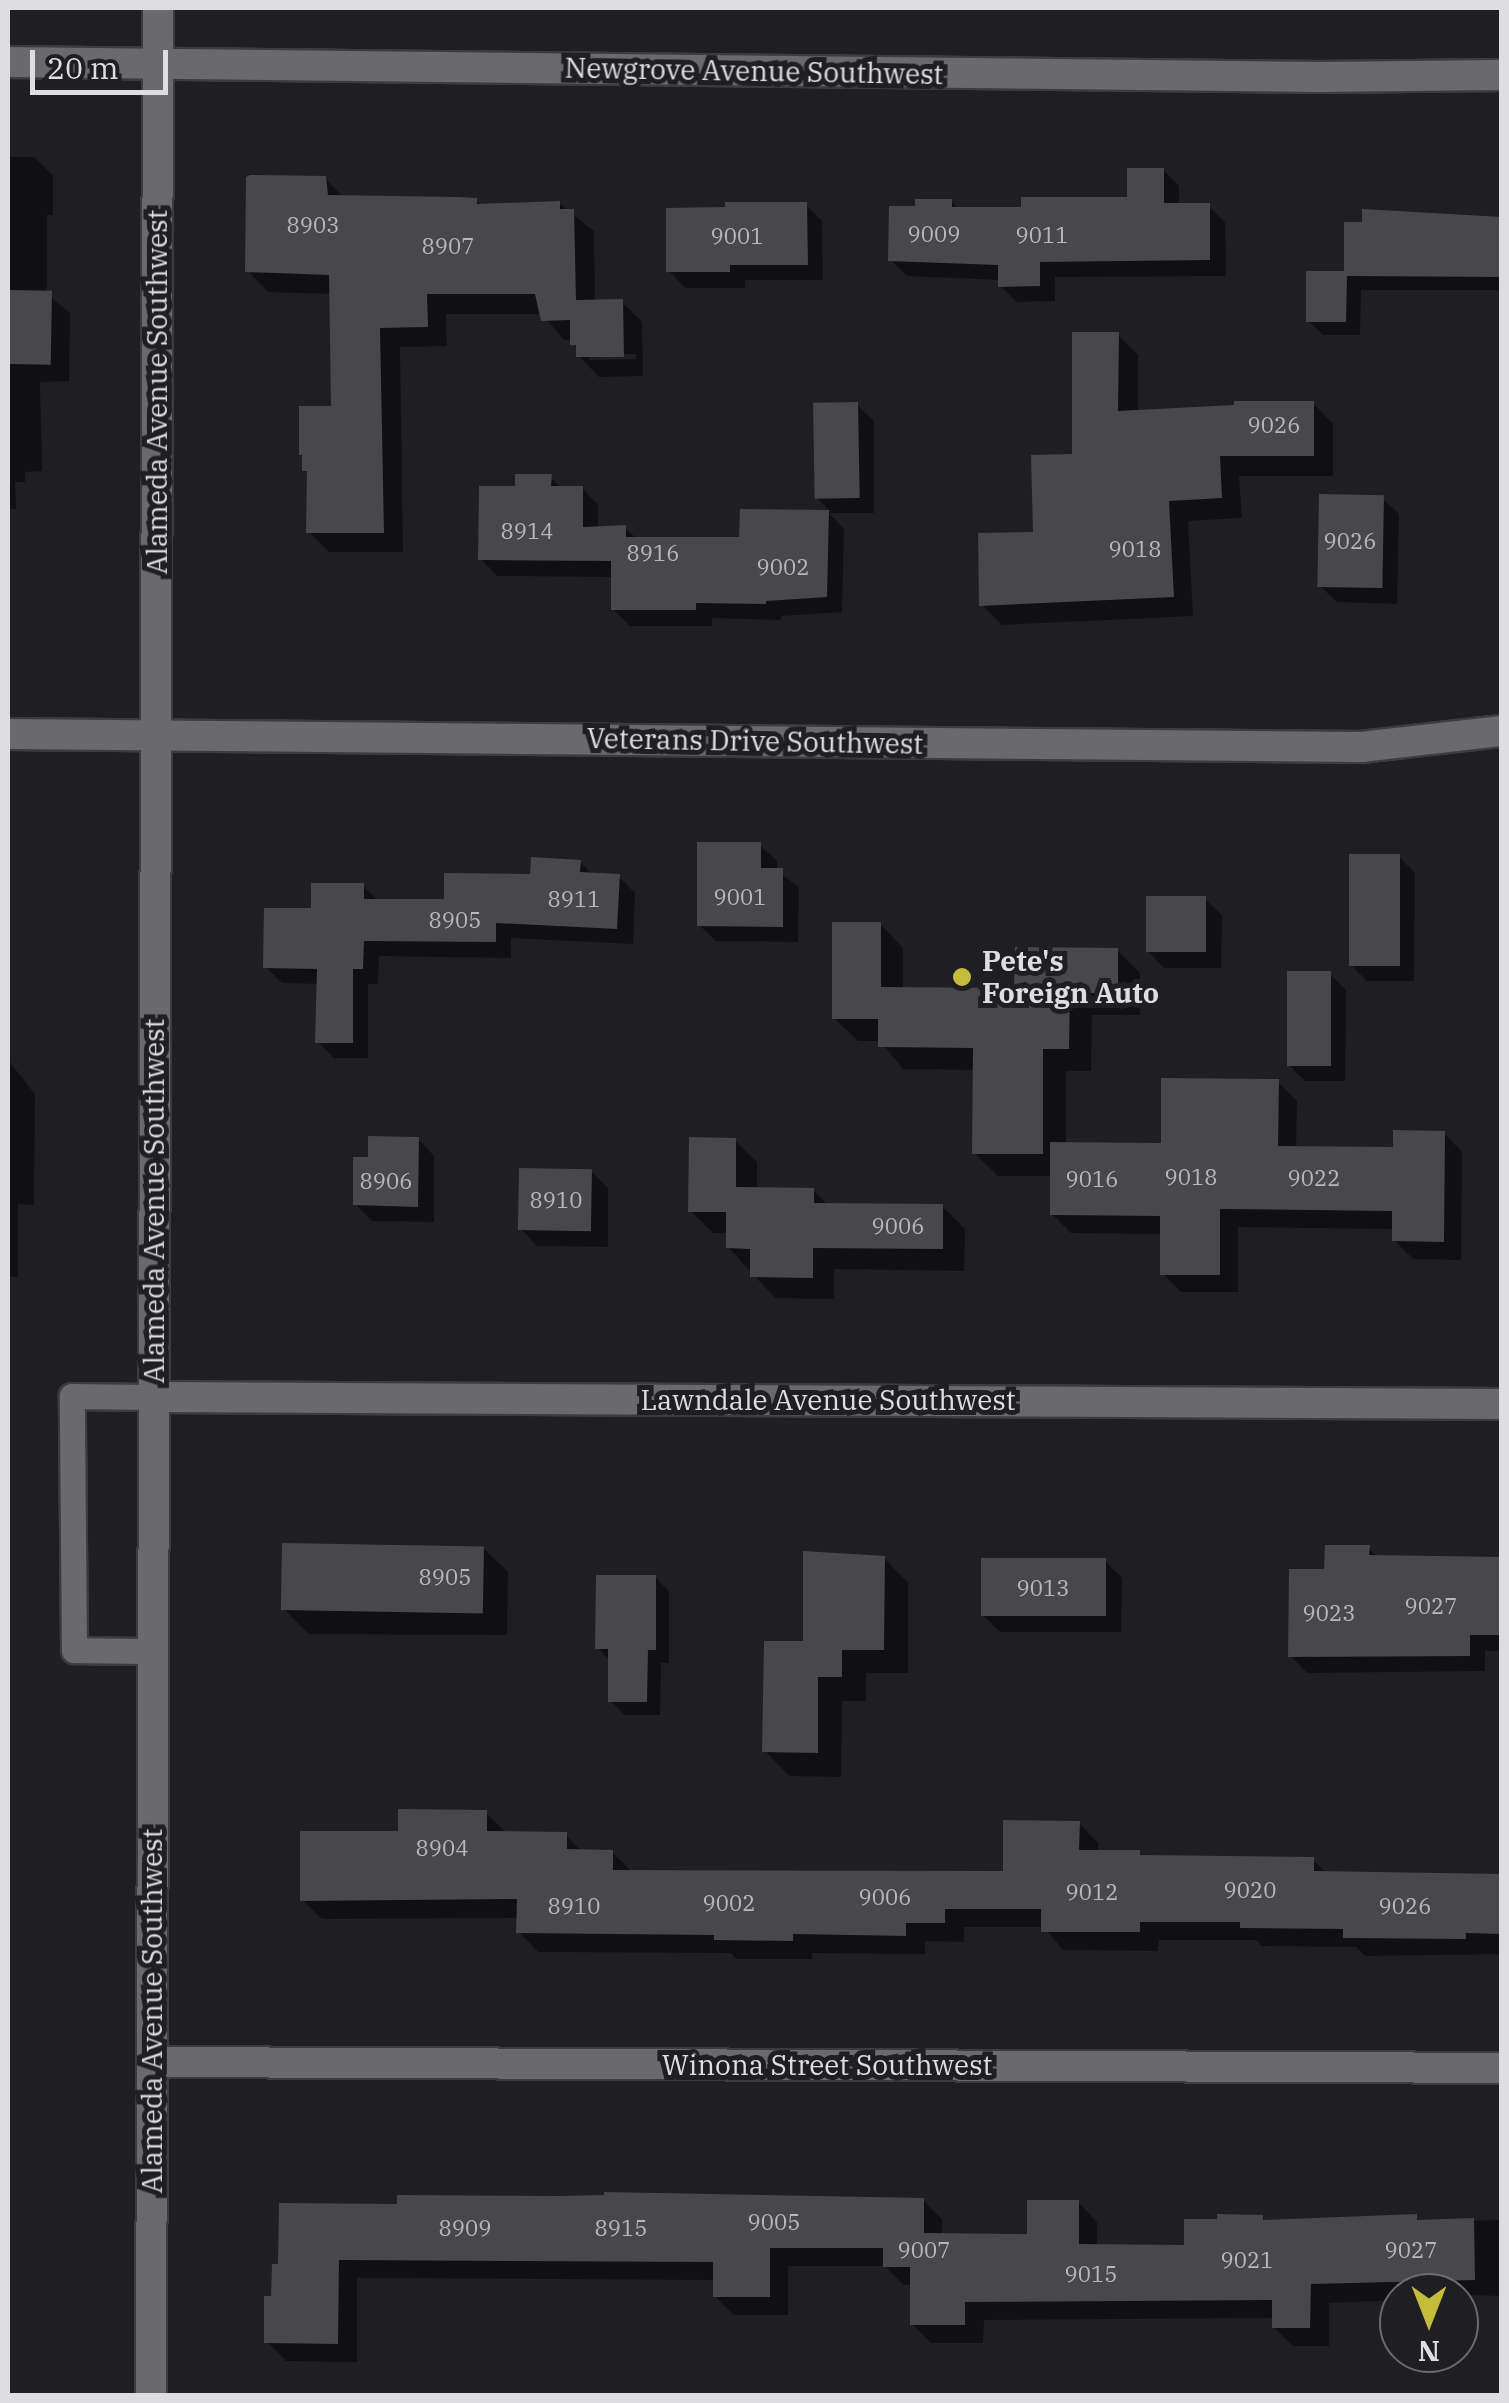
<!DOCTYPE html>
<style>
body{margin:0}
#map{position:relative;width:1509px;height:2403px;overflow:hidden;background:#1f1f23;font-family:"IBM Plex Serif",serif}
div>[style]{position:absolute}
.shadow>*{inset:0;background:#0007}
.building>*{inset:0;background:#47474c;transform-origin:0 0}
.roads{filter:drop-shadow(2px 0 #3c3c3f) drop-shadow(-2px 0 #3c3c3f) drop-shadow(0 2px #3c3c3f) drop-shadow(0 -2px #3c3c3f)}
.lane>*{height:25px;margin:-12.5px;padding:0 12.5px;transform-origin:12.5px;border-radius:12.5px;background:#69696e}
.street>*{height:30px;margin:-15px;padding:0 15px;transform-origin:15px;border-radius:15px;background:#69696e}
.secondary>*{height:30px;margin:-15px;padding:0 15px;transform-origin:15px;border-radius:15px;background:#69696e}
.dots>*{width:28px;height:28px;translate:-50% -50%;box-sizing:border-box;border:5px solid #1f1f23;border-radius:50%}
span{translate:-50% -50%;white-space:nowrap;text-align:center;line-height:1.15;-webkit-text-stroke:10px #1f1f23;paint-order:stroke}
.number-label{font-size:22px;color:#b8b8bc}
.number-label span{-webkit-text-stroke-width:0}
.street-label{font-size:28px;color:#dedee1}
.poi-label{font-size:28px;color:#dedee1;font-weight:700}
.left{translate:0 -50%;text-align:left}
.frame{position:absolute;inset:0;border:10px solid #dedee1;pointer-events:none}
.north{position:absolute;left:1379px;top:2273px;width:100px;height:100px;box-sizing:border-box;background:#1f1f23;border:2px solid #6b6b6f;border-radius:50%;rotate:180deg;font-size:28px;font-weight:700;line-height:40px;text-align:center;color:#dedee1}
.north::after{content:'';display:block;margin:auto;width:35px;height:45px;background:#c6bc3c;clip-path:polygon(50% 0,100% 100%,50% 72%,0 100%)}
.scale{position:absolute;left:30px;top:50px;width:138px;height:45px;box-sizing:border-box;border:5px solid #dedee1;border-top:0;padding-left:12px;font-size:30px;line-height:35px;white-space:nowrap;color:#dedee1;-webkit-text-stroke:8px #1f1f23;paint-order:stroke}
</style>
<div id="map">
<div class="shadow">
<div style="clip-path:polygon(8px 157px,34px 157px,53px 176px,53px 215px,47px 215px,47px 294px,70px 313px,69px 381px,40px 382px,42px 471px,25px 472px,25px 482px,15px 482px,16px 509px,8px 509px)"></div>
<div style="clip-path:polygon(1163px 170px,1179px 186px,1179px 206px,1209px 206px,1225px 222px,1226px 276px,1055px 277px,1055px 301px,1017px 302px,1000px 286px,1000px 280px,907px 276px,891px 260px,918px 209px,951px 201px,960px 210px,1024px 210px,1130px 200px)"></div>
<div style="clip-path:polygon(evenodd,325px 178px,344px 198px,476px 200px,482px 206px,559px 203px,594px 231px,595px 302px,622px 302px,642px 322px,643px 376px,599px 377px,579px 356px,573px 340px,564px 340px,542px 314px,446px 314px,447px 346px,400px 347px,403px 552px,329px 552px,309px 532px,309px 475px,301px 454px,334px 409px,332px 294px,268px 292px,248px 271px,325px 178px,636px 354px,636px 359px,589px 360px,589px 355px,636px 354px)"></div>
<div style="clip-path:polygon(806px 205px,822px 221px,823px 280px,745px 280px,745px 288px,685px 288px,669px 271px)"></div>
<div style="clip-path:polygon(1502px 219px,1502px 290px,1361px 290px,1360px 335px,1323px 335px,1308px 321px,1346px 273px)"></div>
<div style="clip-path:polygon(1118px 335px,1138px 355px,1138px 413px,1313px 403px,1333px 424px,1333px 476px,1239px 476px,1242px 518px,1188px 521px,1193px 616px,1002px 625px,982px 605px,1035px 535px,1075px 456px)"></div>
<div style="clip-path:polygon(857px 405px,874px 421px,874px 513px,829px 513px,844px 529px,842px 612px,781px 616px,781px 620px,712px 618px,712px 626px,630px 626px,613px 609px,613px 577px,497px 576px,481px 559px,518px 488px,550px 477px,562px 488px,582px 488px,598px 505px,598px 529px,625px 528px,637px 539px,742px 539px,742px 511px,831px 512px,816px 497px)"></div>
<div style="clip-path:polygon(1382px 498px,1399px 514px,1397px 604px,1337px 602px,1320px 586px)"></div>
<div style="clip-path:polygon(760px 845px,777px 861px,777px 871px,799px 887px,798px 942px,716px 941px,699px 925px)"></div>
<div style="clip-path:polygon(1399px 857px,1415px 873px,1414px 981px,1367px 981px,1351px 965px)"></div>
<div style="clip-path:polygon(580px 862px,593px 875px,619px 877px,635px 893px,633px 944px,511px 938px,511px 958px,379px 956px,378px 984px,368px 984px,368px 1058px,334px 1058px,318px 1042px,319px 984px,282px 983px,266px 967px,314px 911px,363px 886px,379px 902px,446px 902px)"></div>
<div style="clip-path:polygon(1205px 899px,1222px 915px,1221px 968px,1164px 968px,1148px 951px)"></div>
<div style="clip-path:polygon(880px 924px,903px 948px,903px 990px,1017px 991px,1117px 950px,1140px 973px,1140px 1015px,1092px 1015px,1091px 1071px,1066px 1071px,1066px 1144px,1163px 1145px,1278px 1082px,1297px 1101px,1296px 1149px,1395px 1150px,1444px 1133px,1462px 1152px,1461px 1260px,1413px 1259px,1394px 1240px,1394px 1229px,1238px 1227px,1238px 1292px,1181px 1292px,1163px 1274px,1163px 1234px,1071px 1233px,1052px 1214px,1052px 1176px,998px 1176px,974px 1153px,975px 1070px,903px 1069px,880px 1041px,858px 1041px,834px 1018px)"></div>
<div style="clip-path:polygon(1330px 974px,1346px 990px,1345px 1081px,1305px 1081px,1289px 1065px)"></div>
<div style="clip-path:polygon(8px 1060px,35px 1094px,34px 1205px,18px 1204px,18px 1277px,8px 1277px)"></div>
<div style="clip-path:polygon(418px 1139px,434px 1156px,434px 1222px,372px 1221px,356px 1204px,371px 1159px)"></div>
<div style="clip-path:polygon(735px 1140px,757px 1162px,757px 1190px,813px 1190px,828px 1205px,942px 1206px,965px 1229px,964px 1271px,834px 1269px,834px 1299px,775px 1298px,728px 1247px,728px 1233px,713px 1233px,691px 1211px)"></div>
<div style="clip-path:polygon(591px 1171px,608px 1188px,608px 1247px,537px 1246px,521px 1229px)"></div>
<div style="clip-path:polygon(1500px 1544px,1502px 1651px,1485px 1651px,1485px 1671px,1307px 1673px,1291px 1656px,1327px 1572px,1368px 1548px,1379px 1558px,1500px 1559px)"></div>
<div style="clip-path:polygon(483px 1548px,508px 1572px,507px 1635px,309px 1634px,284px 1609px)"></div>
<div style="clip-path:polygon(884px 1558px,908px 1583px,908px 1673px,866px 1673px,866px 1701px,842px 1701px,841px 1777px,789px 1776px,765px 1751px,805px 1643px)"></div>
<div style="clip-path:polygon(1105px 1561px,1122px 1578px,1121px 1632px,1000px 1632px,983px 1615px)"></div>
<div style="clip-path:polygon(655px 1577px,669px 1591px,669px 1663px,661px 1663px,660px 1715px,624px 1715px,610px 1700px,610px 1661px,598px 1648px)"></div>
<div style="clip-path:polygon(486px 1813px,505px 1832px,566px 1835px,582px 1852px,612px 1852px,632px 1872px,1005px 1873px,1079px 1823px,1098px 1843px,1098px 1852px,1139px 1853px,1144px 1858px,1313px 1860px,1327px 1874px,1502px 1876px,1502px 1954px,1365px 1956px,1356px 1947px,1262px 1946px,1256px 1940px,1159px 1940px,1158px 1951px,1063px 1950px,1044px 1927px,964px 1927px,964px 1942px,925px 1941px,925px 1954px,812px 1953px,812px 1959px,736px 1959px,731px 1953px,538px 1952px,519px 1932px,519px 1918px,322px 1919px,302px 1900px,400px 1834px)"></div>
<div style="clip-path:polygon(923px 2200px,942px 2219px,942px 2235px,1029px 2237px,1078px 2202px,1097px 2222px,1097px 2247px,1186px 2248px,1262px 2218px,1266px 2222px,1416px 2217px,1421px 2222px,1502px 2220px,1502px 2296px,1399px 2293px,1399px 2300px,1329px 2303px,1329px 2346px,1293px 2346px,1274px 2327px,1274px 2318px,984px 2320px,983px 2343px,931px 2343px,912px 2324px,913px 2285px,904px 2285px,885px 2266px,788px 2266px,788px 2315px,734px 2315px,715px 2296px,715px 2280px,357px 2278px,357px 2362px,286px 2361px,267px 2342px,281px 2267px,281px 2205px)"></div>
</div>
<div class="building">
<div style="clip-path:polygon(1127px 168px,1164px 168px,1164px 203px,1210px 203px,1210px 260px,1040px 262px,1040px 286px,998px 287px,998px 265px,888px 261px,889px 206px,915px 206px,915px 199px,952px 199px,952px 207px,1021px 207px,1021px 197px,1127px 197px)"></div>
<div style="clip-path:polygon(250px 175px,326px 176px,328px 195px,458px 197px,477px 198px,477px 204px,560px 201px,560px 209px,574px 209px,576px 300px,623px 299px,624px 357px,576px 357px,576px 345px,570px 345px,570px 320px,541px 321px,535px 294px,427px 294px,428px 327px,380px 328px,384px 533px,306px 533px,307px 471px,302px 471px,302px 455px,299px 455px,299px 406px,331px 406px,329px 275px,245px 272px,246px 177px)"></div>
<div style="clip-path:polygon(725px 202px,807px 202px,808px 265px,730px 265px,730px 272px,666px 272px,666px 208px,725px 207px)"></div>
<div style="clip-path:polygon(1362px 209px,1502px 217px,1502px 277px,1347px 276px,1346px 322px,1306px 322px,1306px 271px,1344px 271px,1344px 222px,1362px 222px)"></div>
<div style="left:8px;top:290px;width:44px;height:74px;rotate:1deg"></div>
<div style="clip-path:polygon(1072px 332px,1119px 332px,1118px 411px,1234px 405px,1234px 401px,1314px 401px,1314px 456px,1220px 456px,1222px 498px,1169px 501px,1174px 597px,979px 606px,978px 533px,1033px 532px,1031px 455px,1072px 454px)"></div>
<div style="left:858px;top:402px;width:96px;height:45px;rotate:89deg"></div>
<div style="clip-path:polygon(515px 474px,552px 474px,551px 486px,583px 486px,583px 527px,626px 525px,626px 537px,739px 537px,740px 509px,829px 510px,827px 597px,766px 601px,766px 604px,696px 603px,696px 610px,611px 610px,611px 561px,478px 560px,479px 486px,515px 486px)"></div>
<div style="left:1319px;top:494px;width:65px;height:93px;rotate:1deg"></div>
<div style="clip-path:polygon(697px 842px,761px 842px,761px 868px,783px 868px,783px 927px,697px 926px)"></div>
<div style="left:1349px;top:854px;width:51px;height:112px"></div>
<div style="clip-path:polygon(531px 857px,581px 860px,580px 872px,620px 874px,617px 929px,496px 923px,496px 942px,364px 941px,363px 969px,353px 969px,353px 1043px,315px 1043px,317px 969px,263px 968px,264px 908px,311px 908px,311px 883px,364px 883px,364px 899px,444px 899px,444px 873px,530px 874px)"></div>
<div style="left:1146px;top:896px;width:60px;height:56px"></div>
<div style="clip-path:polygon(832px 922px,881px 922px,881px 987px,1014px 988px,1015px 947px,1118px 948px,1118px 993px,1070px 993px,1069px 1049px,1043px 1049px,1043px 1154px,972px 1154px,973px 1048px,878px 1047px,878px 1019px,832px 1019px)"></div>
<div style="left:1287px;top:971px;width:44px;height:95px"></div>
<div style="clip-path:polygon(1161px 1078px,1279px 1079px,1278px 1146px,1393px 1147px,1393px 1130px,1445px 1131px,1444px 1242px,1392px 1241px,1392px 1211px,1220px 1209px,1220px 1275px,1160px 1275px,1160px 1216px,1050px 1215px,1050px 1142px,1161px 1143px)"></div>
<div style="clip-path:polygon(368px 1136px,419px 1137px,418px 1207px,353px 1205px,353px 1157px,368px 1157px)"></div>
<div style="clip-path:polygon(689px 1137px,736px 1138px,736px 1187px,814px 1188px,814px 1203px,943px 1204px,943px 1249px,813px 1248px,813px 1278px,750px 1277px,750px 1249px,726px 1248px,726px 1212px,688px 1212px)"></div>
<div style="left:519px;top:1168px;width:73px;height:62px;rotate:1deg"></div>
<div style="left:282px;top:1543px;width:202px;height:67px;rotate:1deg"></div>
<div style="clip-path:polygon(1325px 1545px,1370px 1545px,1369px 1555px,1502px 1557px,1502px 1635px,1470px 1635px,1470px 1656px,1288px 1657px,1289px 1569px,1324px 1569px)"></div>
<div style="clip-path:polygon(803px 1551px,885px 1556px,884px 1650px,842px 1650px,842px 1677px,818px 1677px,818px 1753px,762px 1752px,764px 1641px,803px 1641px)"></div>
<div style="left:981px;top:1558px;width:125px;height:58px"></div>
<div style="clip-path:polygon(596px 1575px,656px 1575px,656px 1650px,648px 1650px,647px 1702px,608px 1702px,608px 1649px,595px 1649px)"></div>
<div style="clip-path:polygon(398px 1809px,487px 1810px,487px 1831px,567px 1832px,567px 1849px,613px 1850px,613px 1870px,1003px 1871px,1003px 1820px,1080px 1821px,1079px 1850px,1140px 1850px,1140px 1855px,1314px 1857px,1314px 1871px,1502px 1874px,1502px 1934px,1466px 1933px,1466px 1939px,1343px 1938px,1343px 1929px,1240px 1928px,1240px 1922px,1140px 1922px,1140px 1932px,1041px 1932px,1041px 1909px,945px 1909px,945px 1923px,906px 1923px,906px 1936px,793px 1934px,793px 1941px,714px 1940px,714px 1935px,516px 1933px,517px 1899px,300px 1901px,300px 1831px,398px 1831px)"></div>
<div style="clip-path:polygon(604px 2192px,924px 2198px,924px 2233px,1027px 2234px,1027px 2200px,1079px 2200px,1079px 2244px,1184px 2245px,1184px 2219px,1217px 2219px,1217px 2214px,1263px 2215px,1263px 2220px,1417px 2214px,1417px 2220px,1474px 2218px,1475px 2280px,1311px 2284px,1310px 2328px,1272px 2328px,1272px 2300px,965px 2302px,965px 2325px,910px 2325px,910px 2267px,883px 2267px,883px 2248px,770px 2248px,770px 2297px,713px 2297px,713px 2262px,339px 2260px,338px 2344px,264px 2343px,264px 2296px,271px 2296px,272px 2264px,278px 2264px,279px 2203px,397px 2204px,397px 2195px,560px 2196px,604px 2195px)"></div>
</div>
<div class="roads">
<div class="lane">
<div style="left:153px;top:1651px;width:79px;rotate:-179.3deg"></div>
<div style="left:74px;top:1650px;width:254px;rotate:-90.5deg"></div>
<div style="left:72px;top:1396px;width:82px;rotate:0.7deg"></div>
</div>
<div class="street">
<div style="left:8px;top:62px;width:1311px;rotate:0.66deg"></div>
<div style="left:1319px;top:77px;width:183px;rotate:-0.6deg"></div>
<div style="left:154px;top:1397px;width:1348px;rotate:0.3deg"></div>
<div style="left:152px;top:2062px;width:1350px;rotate:0.25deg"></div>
<div style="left:151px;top:2396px;width:2388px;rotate:-89.83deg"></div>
</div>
<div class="secondary">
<div style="left:8px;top:734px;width:1353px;rotate:0.55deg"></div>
<div style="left:1361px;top:747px;width:142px;rotate:-6.5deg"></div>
</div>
</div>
<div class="dots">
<div style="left:962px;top:977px;background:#c6bc3c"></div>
</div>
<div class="number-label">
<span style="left:313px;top:225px">8903</span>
<span style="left:934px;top:234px">9009</span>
<span style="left:1042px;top:235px">9011</span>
<span style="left:737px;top:236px">9001</span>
<span style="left:448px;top:246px">8907</span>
<span style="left:1274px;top:425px">9026</span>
<span style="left:527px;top:531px">8914</span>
<span style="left:1350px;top:541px">9026</span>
<span style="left:1135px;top:549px">9018</span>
<span style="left:653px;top:553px">8916</span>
<span style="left:783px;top:567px">9002</span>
<span style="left:740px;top:897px">9001</span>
<span style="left:574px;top:899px">8911</span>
<span style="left:455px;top:920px">8905</span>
<span style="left:1191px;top:1177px">9018</span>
<span style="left:1314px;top:1178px">9022</span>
<span style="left:1092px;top:1179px">9016</span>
<span style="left:386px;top:1181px">8906</span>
<span style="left:556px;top:1200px">8910</span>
<span style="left:898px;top:1226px">9006</span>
<span style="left:445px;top:1577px">8905</span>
<span style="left:1043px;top:1588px">9013</span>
<span style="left:1431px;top:1606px">9027</span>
<span style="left:1329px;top:1613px">9023</span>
<span style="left:442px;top:1848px">8904</span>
<span style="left:1250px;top:1890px">9020</span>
<span style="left:1092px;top:1892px">9012</span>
<span style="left:885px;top:1897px">9006</span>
<span style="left:729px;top:1903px">9002</span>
<span style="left:574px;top:1906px">8910</span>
<span style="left:1405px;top:1906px">9026</span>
<span style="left:774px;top:2222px">9005</span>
<span style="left:465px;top:2228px">8909</span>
<span style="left:621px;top:2228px">8915</span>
<span style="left:924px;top:2250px">9007</span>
<span style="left:1411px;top:2250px">9027</span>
<span style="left:1247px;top:2260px">9021</span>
<span style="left:1091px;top:2274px">9015</span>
</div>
<div class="street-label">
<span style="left:754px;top:71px;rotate:1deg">Newgrove Avenue Southwest</span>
<span style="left:157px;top:392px;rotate:-90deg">Alameda Avenue Southwest</span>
<span style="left:755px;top:741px;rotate:1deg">Veterans Drive Southwest</span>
<span style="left:154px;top:1201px;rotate:-90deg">Alameda Avenue Southwest</span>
<span style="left:828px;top:1400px">Lawndale Avenue Southwest</span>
<span style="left:152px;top:2011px;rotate:-90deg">Alameda Avenue Southwest</span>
<span style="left:827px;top:2065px">Winona Street Southwest</span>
</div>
<div class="poi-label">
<span class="left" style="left:982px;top:977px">Pete's<br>Foreign Auto</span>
</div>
<div class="frame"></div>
<div class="north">N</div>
<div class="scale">20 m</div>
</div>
